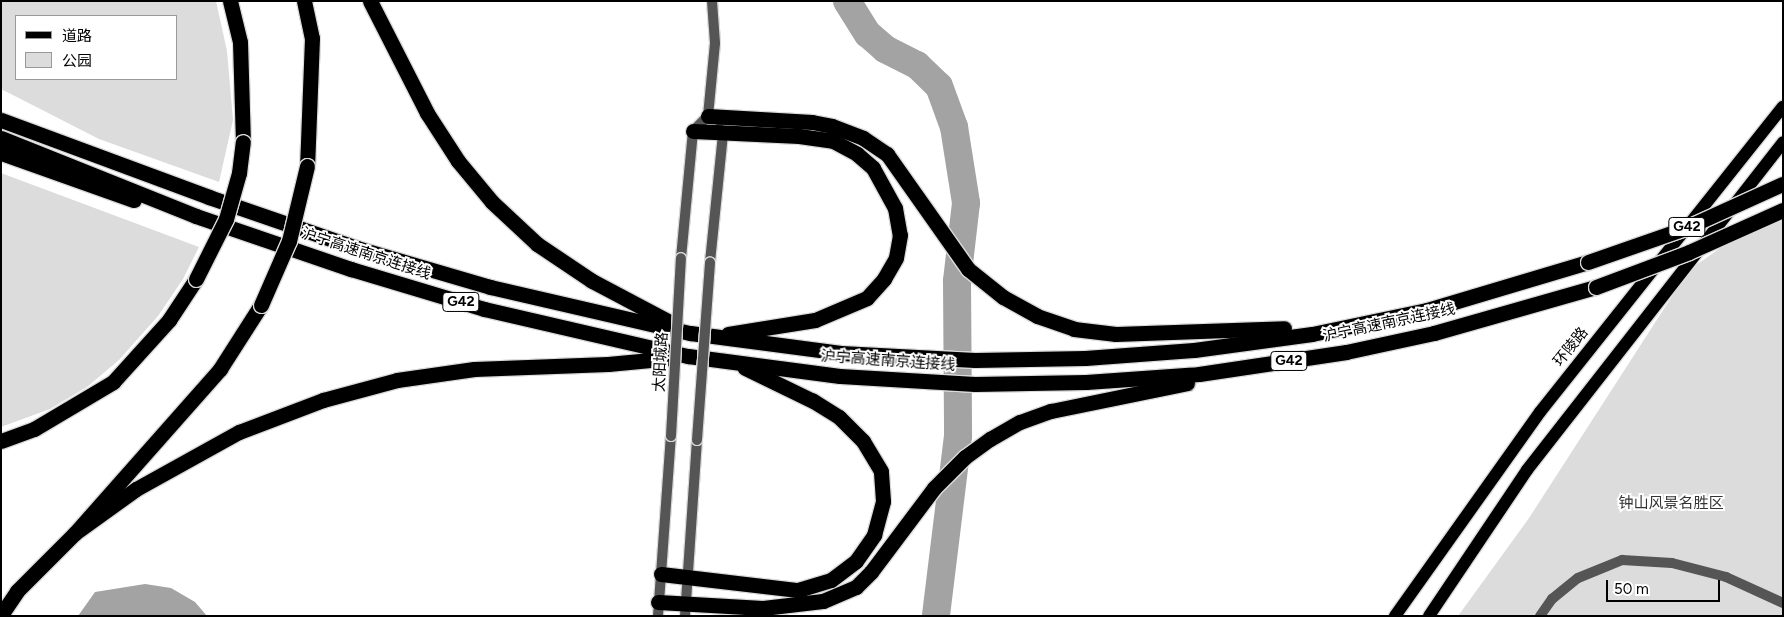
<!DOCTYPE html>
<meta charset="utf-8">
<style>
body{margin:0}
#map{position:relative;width:1784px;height:617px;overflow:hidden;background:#fff;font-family:Figtree,"Noto Sans SC",sans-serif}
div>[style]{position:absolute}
.green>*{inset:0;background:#dcdcdc}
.water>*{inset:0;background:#a3a3a3}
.river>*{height:28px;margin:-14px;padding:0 14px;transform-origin:14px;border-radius:14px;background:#a3a3a3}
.roads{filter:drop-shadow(1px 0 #dbdbdb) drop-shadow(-1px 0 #dbdbdb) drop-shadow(0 1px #dbdbdb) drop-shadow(0 -1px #dbdbdb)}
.minor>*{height:10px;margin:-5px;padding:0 5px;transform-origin:5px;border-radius:5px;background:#555}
.tertiary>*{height:10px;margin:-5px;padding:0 5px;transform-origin:5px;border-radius:5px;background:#555}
.primary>*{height:12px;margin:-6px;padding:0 6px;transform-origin:6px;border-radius:6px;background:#000}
.motorway>*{height:15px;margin:-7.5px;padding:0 7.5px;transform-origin:7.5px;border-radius:7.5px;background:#000}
.bridges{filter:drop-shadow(1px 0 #dbdbdb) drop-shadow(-1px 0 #dbdbdb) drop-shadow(0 1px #dbdbdb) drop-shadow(0 -1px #dbdbdb)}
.tertiary-bridge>*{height:10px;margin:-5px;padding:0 5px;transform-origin:5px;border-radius:5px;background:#555}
.motorway-bridge>*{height:15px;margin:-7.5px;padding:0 7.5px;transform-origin:7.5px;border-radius:7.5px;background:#000}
span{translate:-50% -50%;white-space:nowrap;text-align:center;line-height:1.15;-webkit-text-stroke:4px #fff;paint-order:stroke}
.shield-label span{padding:1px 4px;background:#fff;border:1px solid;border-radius:4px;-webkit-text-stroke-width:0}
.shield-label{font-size:14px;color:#000;font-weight:700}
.street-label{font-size:15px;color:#000}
.park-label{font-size:15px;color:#333}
.frame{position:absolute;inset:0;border:2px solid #000;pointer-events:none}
.legend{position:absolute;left:15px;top:15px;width:162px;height:65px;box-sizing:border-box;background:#fff;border:1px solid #999;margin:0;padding:6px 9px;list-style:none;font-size:15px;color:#000}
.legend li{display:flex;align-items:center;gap:10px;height:25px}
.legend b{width:25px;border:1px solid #999}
.scale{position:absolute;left:1606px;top:580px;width:114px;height:22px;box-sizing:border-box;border:2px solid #000;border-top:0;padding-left:6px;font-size:15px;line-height:18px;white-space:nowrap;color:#000;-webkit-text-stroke:4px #fff;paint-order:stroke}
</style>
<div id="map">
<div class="green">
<div style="clip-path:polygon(evenodd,1px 1px,216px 1px,227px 51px,233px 120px,219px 182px,99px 139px,1px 89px,1px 1px,16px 16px,176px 16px,176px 79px,16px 79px,16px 16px)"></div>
<div style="clip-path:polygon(1px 173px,199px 247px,183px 279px,158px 316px,119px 360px,87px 387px,50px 409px,1px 427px)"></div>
<div style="clip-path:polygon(1783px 204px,1783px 616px,1458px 616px,1529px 518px,1689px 270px)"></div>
</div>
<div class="water">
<div style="clip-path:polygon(145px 584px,171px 588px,195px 602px,207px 616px,78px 616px,95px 592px)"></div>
</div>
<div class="river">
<div style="left:847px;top:1px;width:39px;rotate:58deg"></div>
<div style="left:868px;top:34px;width:23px;rotate:41deg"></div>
<div style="left:885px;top:49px;width:36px;rotate:27deg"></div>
<div style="left:917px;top:65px;width:30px;rotate:44deg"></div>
<div style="left:939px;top:86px;width:44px;rotate:69.9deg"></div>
<div style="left:954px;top:127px;width:77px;rotate:81deg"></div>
<div style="left:966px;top:203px;width:79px;rotate:96.6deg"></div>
<div style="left:957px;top:281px;width:155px;rotate:89.6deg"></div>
<div style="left:958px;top:436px;width:181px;rotate:97deg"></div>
</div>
<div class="roads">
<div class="minor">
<div style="left:1540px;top:616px;width:21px;rotate:-55deg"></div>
<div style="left:1552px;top:599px;width:33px;rotate:-39deg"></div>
<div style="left:1578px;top:578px;width:48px;rotate:-22.2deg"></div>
<div style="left:1622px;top:560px;width:50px;rotate:3.4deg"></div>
<div style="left:1672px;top:563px;width:56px;rotate:14.5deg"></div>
<div style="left:1726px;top:577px;width:63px;rotate:24.5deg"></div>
</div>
<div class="tertiary">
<div style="left:681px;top:258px;width:128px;rotate:-84.6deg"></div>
<div style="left:693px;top:131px;width:21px;rotate:-45deg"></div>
<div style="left:708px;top:116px;width:73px;rotate:-84.5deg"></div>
<div style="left:715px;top:43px;width:42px;rotate:-94.1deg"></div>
<div style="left:710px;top:262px;width:130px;rotate:-84.2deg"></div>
<div style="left:723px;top:133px;width:6px;rotate:-129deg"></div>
<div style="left:658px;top:616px;width:180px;rotate:-85.9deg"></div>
<div style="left:685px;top:616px;width:176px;rotate:-86.1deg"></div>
</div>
<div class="primary">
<div style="left:1395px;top:616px;width:250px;rotate:-54.6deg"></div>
<div style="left:1540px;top:412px;width:390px;rotate:-51.5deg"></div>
<div style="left:1429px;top:616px;width:176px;rotate:-56.1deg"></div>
<div style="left:1527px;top:470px;width:416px;rotate:-52deg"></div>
</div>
<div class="motorway">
<div style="left:230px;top:1px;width:42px;rotate:76.3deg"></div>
<div style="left:240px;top:42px;width:100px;rotate:88.3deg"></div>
<div style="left:304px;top:1px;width:38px;rotate:78deg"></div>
<div style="left:312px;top:38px;width:128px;rotate:92.2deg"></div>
<div style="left:370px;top:1px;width:126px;rotate:63deg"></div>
<div style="left:427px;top:113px;width:57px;rotate:57.1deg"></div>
<div style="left:458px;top:161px;width:53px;rotate:50.3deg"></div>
<div style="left:492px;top:202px;width:62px;rotate:43deg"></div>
<div style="left:537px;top:244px;width:66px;rotate:33.9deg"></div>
<div style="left:592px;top:281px;width:94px;rotate:27.9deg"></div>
<div style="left:708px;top:116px;width:104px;rotate:3.3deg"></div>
<div style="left:812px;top:122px;width:20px;rotate:11deg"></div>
<div style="left:832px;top:126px;width:33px;rotate:21deg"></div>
<div style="left:863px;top:138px;width:29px;rotate:34deg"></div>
<div style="left:887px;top:154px;width:141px;rotate:54.8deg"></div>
<div style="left:968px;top:269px;width:45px;rotate:38.7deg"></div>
<div style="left:1003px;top:297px;width:39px;rotate:29deg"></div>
<div style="left:1037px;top:316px;width:39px;rotate:19deg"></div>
<div style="left:1074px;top:329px;width:42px;rotate:6.8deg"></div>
<div style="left:1116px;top:334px;width:168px;rotate:-2deg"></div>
<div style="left:1px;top:120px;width:222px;rotate:20.3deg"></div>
<div style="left:209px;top:197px;width:157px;rotate:19deg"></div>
<div style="left:357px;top:248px;width:139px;rotate:16.3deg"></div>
<div style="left:490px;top:287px;width:205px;rotate:13deg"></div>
<div style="left:690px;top:333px;width:152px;rotate:7.5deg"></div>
<div style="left:841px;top:353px;width:134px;rotate:3deg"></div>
<div style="left:975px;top:360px;width:110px;rotate:-1deg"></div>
<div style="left:1085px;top:358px;width:109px;rotate:-4.2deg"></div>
<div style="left:1194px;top:350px;width:119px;rotate:-7.7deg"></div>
<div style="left:1312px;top:334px;width:117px;rotate:-11.8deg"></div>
<div style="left:1427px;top:310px;width:168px;rotate:-16.6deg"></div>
<div style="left:693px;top:131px;width:106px;rotate:2.7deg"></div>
<div style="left:799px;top:136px;width:34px;rotate:8deg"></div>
<div style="left:833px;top:141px;width:27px;rotate:28deg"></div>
<div style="left:857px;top:154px;width:21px;rotate:41deg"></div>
<div style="left:873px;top:168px;width:46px;rotate:61.2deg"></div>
<div style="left:895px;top:208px;width:27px;rotate:80deg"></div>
<div style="left:900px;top:235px;width:23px;rotate:100deg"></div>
<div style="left:896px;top:258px;width:24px;rotate:120deg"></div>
<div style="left:884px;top:279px;width:25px;rotate:132deg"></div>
<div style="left:867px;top:298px;width:56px;rotate:157.1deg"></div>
<div style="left:815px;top:320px;width:88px;rotate:170.9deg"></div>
<div style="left:1px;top:138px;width:210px;rotate:21.8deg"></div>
<div style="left:196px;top:216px;width:164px;rotate:18.9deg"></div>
<div style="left:351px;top:269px;width:139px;rotate:16.7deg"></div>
<div style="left:484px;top:309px;width:209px;rotate:13deg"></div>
<div style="left:688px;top:356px;width:153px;rotate:7.5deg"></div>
<div style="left:840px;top:376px;width:135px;rotate:3.4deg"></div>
<div style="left:975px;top:384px;width:111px;rotate:-1deg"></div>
<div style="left:1086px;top:382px;width:113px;rotate:-4deg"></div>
<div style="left:1199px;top:374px;width:149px;rotate:-8.5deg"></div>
<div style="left:1346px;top:352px;width:90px;rotate:-12.2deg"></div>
<div style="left:1434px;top:333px;width:168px;rotate:-15.9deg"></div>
<div style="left:1px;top:153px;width:141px;rotate:19.5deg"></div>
<div style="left:1px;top:441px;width:35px;rotate:-20deg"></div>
<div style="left:34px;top:429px;width:92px;rotate:-30.7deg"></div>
<div style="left:113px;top:382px;width:84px;rotate:-47.9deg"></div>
<div style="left:169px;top:320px;width:49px;rotate:-56.6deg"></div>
<div style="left:75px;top:533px;width:75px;rotate:-35.8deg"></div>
<div style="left:136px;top:489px;width:118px;rotate:-29deg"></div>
<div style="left:239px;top:432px;width:90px;rotate:-20.9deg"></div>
<div style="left:323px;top:400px;width:77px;rotate:-15.1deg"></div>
<div style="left:397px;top:380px;width:78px;rotate:-8.1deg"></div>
<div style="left:474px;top:369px;width:134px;rotate:-2.1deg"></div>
<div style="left:608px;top:364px;width:64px;rotate:-5.4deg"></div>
<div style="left:661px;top:574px;width:138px;rotate:6.7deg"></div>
<div style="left:798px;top:590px;width:34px;rotate:-17deg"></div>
<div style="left:831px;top:580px;width:31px;rotate:-37deg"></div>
<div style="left:856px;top:561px;width:32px;rotate:-55deg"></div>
<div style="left:874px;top:535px;width:35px;rotate:-75deg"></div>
<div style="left:883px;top:501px;width:30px;rotate:-94deg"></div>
<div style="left:881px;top:471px;width:35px;rotate:-121deg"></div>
<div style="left:863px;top:441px;width:34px;rotate:-135deg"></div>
<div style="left:839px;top:417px;width:31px;rotate:-148deg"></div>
<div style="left:813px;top:401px;width:76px;rotate:-154.1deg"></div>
<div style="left:658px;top:602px;width:105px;rotate:3.3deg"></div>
<div style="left:763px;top:608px;width:60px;rotate:-6.7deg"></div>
<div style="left:823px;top:601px;width:36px;rotate:-23deg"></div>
<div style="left:856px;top:587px;width:21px;rotate:-45deg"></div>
<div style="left:871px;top:572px;width:105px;rotate:-53.1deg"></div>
<div style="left:934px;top:488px;width:44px;rotate:-45deg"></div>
<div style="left:965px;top:457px;width:31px;rotate:-36deg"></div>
<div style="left:990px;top:439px;width:34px;rotate:-30deg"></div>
<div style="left:1020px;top:422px;width:33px;rotate:-20deg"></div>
<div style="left:1051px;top:411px;width:139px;rotate:-11.6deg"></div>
<div style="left:1px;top:615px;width:29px;rotate:-56deg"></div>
<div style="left:17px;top:591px;width:82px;rotate:-45deg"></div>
<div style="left:75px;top:533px;width:219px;rotate:-48.5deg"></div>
<div style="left:220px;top:369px;width:76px;rotate:-57.4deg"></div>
</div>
</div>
<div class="bridges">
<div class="tertiary-bridge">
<div style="left:671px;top:436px;width:178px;rotate:-86.8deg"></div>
<div style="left:697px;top:440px;width:178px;rotate:-85.8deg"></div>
</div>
<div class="motorway-bridge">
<div style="left:1588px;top:262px;width:101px;rotate:-19.2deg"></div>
<div style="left:1683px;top:229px;width:109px;rotate:-24.4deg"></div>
<div style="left:196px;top:279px;width:67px;rotate:-63.4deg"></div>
<div style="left:226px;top:219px;width:48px;rotate:-74.2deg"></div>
<div style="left:239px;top:173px;width:31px;rotate:-83deg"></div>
<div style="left:1596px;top:287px;width:99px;rotate:-20.6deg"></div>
<div style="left:1689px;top:252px;width:103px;rotate:-24.1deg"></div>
<div style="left:261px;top:305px;width:70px;rotate:-66.4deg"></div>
<div style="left:289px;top:241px;width:77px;rotate:-76.5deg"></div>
</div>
</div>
<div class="shield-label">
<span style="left:1687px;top:227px">G42</span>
<span style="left:461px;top:302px">G42</span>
<span style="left:1289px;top:361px">G42</span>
</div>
<div class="street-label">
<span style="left:366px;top:254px;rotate:18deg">沪宁高速南京连接线</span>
<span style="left:1389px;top:323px;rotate:-12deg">沪宁高速南京连接线</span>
<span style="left:1571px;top:347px;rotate:-51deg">环陵路</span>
<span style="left:888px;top:361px;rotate:4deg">沪宁高速南京连接线</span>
<span style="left:661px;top:362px;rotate:-87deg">太阳城路</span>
</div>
<div class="park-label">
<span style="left:1671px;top:504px">钟山风景名胜区</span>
</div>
<div class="frame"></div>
<ul class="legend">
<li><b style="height:6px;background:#000"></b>道路</li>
<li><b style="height:14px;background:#dcdcdc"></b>公园</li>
</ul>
<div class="scale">50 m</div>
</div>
